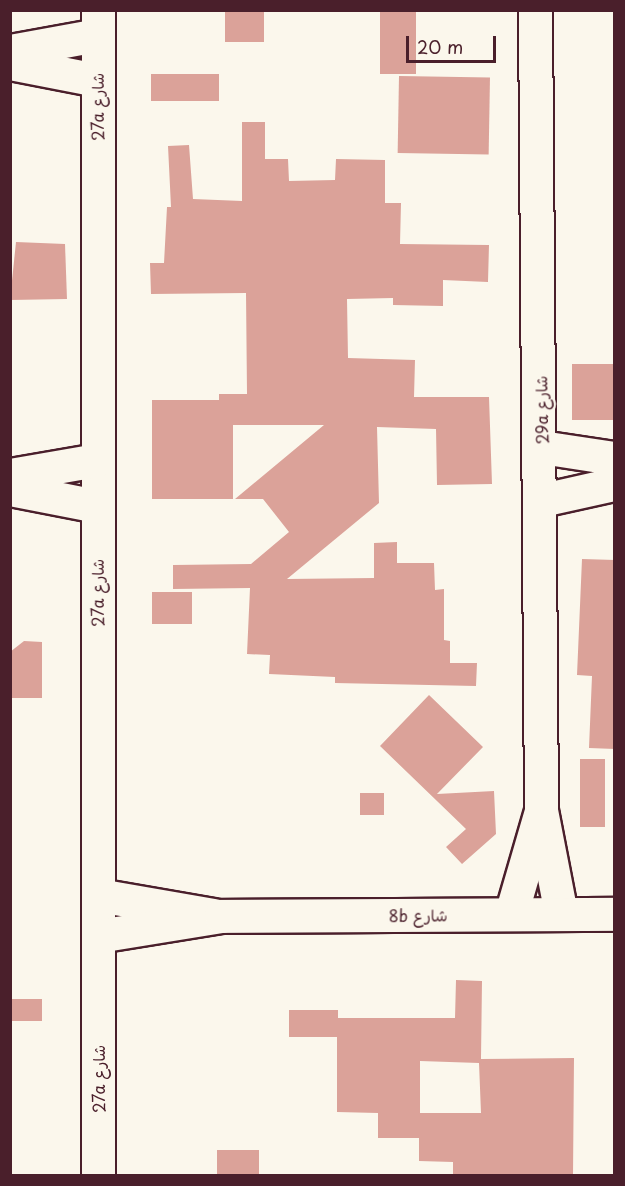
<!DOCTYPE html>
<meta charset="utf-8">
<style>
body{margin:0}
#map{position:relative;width:625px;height:1186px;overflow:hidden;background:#fbf7ec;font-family:"Playpen Sans","Playpen Sans Arabic",sans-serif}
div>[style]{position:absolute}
.building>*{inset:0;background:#dba299;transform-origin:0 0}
.roads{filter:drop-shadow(2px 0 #4a1f2b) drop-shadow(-2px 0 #4a1f2b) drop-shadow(0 2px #4a1f2b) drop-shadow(0 -2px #4a1f2b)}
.minor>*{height:33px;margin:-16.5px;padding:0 16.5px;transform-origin:16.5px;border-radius:16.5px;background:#fbf7ec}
span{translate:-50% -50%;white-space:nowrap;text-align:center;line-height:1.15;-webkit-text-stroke:4.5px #fbf7ec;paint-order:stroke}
.street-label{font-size:16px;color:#4a1f2b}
.frame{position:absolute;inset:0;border:12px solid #4a1f2b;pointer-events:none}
.scale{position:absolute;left:406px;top:36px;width:90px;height:27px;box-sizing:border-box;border:3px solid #4a1f2b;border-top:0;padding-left:8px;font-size:18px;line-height:21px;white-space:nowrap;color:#4a1f2b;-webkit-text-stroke:4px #fbf7ec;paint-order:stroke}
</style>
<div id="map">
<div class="building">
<div style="left:225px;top:10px;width:39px;height:32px"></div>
<div style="left:380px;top:10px;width:36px;height:64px"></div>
<div style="left:219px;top:74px;width:27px;height:68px;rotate:90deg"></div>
<div style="left:399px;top:76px;width:91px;height:77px;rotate:1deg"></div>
<div style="clip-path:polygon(242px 122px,265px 122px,265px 159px,288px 159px,289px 181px,335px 180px,336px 159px,385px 160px,385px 203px,401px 203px,400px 244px,489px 245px,488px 282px,443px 280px,443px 306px,393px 305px,393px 298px,347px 299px,348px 358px,415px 360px,414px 397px,489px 397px,492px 484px,437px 485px,436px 429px,377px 427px,379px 503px,287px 579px,374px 578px,374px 543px,397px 542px,397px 563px,434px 563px,435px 590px,444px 589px,444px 640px,450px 641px,450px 663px,477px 663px,476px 686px,335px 683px,335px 677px,269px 674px,270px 655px,247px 654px,250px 588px,173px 589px,173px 565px,251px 564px,289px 532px,263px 499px,235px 499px,324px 425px,233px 425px,233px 499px,152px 499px,152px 400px,219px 400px,219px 394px,247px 394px,246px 293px,151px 294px,150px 263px,164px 263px,167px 207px,171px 207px,168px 146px,189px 145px,193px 199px,242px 201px)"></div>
<div style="clip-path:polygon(16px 242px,65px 244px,67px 299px,10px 300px)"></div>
<div style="left:572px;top:364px;width:43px;height:56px"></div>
<div style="clip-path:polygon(582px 559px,615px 560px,615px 749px,589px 748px,592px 676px,577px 675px)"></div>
<div style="left:152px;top:592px;width:40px;height:32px"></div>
<div style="clip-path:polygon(24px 641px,42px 642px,42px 698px,10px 698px,10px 652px)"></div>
<div style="clip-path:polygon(429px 695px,483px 747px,437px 794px,494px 791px,496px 834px,462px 864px,446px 847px,466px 829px,380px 746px)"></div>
<div style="left:580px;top:759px;width:25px;height:68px"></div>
<div style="left:360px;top:793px;width:24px;height:22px"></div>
<div style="clip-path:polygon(evenodd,456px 980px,482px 981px,481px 1059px,574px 1058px,573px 1176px,453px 1176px,453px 1162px,419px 1161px,419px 1138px,378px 1138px,378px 1113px,337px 1112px,337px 1018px,455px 1018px,456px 980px,420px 1061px,479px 1063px,481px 1113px,420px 1113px,420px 1061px)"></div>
<div style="left:10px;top:999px;width:32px;height:22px"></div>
<div style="left:289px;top:1010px;width:49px;height:27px"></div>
<div style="left:259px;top:1150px;width:26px;height:42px;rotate:90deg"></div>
</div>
<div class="roads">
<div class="minor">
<div style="left:98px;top:10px;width:1166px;rotate:90deg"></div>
<div style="left:535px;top:10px;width:800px;rotate:89.57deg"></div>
<div style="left:541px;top:810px;width:106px;rotate:79.1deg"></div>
<div style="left:10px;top:51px;width:88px;rotate:-10.4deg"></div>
<div style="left:10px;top:63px;width:89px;rotate:11.1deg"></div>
<div style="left:541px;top:447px;width:74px;rotate:8.6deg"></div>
<div style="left:10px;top:475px;width:88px;rotate:-9.8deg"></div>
<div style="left:10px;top:489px;width:89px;rotate:11.1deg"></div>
<div style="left:542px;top:500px;width:74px;rotate:-12.5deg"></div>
<div style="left:98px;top:895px;width:117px;rotate:9.9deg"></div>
<div style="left:511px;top:914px;width:104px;rotate:-73.8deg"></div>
<div style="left:98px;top:936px;width:125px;rotate:-9.2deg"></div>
<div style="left:221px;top:916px;width:393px;rotate:-0.3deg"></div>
</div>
</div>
<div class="street-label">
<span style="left:97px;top:107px;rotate:-90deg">27a شارع</span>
<span style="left:541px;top:410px;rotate:-91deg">29a شارع</span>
<span style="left:97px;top:593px;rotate:-90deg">27a شارع</span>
<span style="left:418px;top:915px;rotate:-1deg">8b شارع</span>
<span style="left:98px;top:1079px;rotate:-90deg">27a شارع</span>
</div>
<div class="frame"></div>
<div class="scale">20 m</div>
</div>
